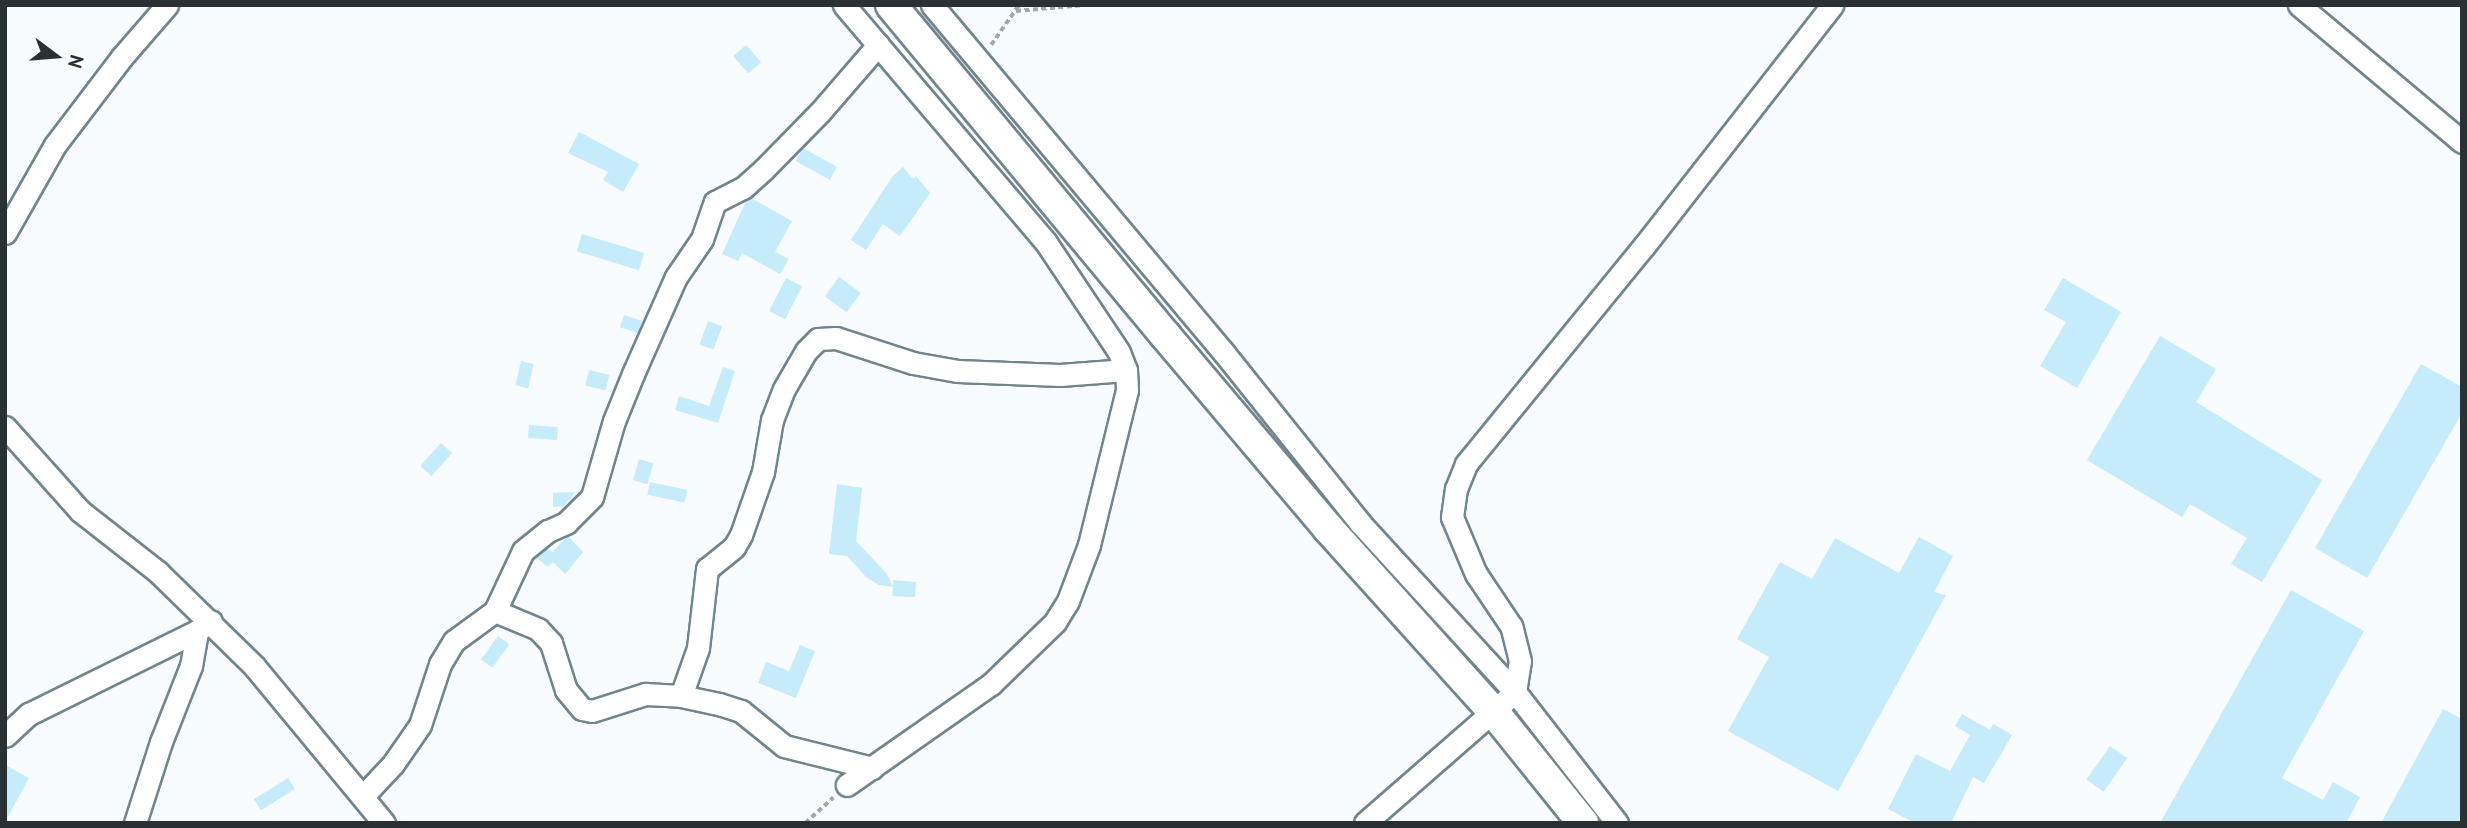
<!DOCTYPE html>
<style>
body{margin:0}
#map{position:relative;width:2467px;height:828px;overflow:hidden;background:#f8fcfe;font-family:"PT Sans",sans-serif}
div>[style]{position:absolute}
.building>*{inset:0;background:#c6ebfa;transform-origin:0 0}
.path>*{height:3.5px;margin-top:-1.75px;transform-origin:0;background:repeating-linear-gradient(90deg,#a2a8ab 0 5px,transparent 0 8.5px)}
.roads{filter:drop-shadow(2px 0 #71858c) drop-shadow(-2px 0 #71858c) drop-shadow(0 2px #71858c) drop-shadow(0 -2px #71858c)}
.minor>*{height:21px;margin:-10.5px;padding:0 10.5px;transform-origin:10.5px;border-radius:10.5px;background:#fff}
.highway>*{height:30px;margin:-15px;padding:0 15px;transform-origin:15px;border-radius:15px;background:#fff}
span{translate:-50% -50%;white-space:nowrap;text-align:center;line-height:1.15;-webkit-text-stroke:6px #fff;paint-order:stroke}
.frame{position:absolute;inset:0;border:7px solid #293134;pointer-events:none}
.north{position:absolute;left:21px;top:21px;width:70px;height:70px;-webkit-text-stroke:5px #fff;paint-order:stroke;rotate:106deg;font-size:19px;font-weight:700;line-height:28px;text-align:center;color:#293134}
.north::after{content:'';display:block;margin:auto;width:24px;height:32px;background:#293134;clip-path:polygon(50% 0,100% 100%,50% 72%,0 100%)}
</style>
<div id="map">
<div class="building">
<div style="left:746px;top:45px;width:23px;height:17px;rotate:49deg"></div>
<div style="clip-path:polygon(579px 132px,639px 164px,623px 192px,603px 180px,608px 172px,568px 153px)"></div>
<div style="left:803px;top:148px;width:39px;height:15px;rotate:29deg"></div>
<div style="clip-path:polygon(903px 167px,913px 179px,916px 176px,930px 193px,900px 236px,883px 224px,866px 250px,851px 240px,892px 177px)"></div>
<div style="clip-path:polygon(751px 198px,792px 221px,775px 252px,789px 259px,780px 274px,742px 253px,738px 261px,722px 254px,746px 201px)"></div>
<div style="left:582px;top:234px;width:65px;height:18px;rotate:17deg"></div>
<div style="left:839px;top:277px;width:27px;height:24px;rotate:36deg"></div>
<div style="left:786px;top:278px;width:18px;height:37px;rotate:27deg"></div>
<div style="clip-path:polygon(2063px 278px,2121px 312px,2077px 388px,2040px 366px,2066px 322px,2044px 310px)"></div>
<div style="left:624px;top:315px;width:19px;height:13px;rotate:18deg"></div>
<div style="left:708px;top:321px;width:15px;height:25px;rotate:20deg"></div>
<div style="clip-path:polygon(2160px 336px,2216px 369px,2196px 402px,2322px 480px,2262px 582px,2231px 564px,2247px 538px,2190px 504px,2182px 517px,2087px 460px)"></div>
<div style="left:521px;top:361px;width:13px;height:25px;rotate:13deg"></div>
<div style="clip-path:polygon(2421px 364px,2462px 387px,2462px 413px,2367px 578px,2315px 548px)"></div>
<div style="clip-path:polygon(723px 367px,735px 371px,718px 423px,675px 410px,679px 396px,709px 406px)"></div>
<div style="left:589px;top:370px;width:21px;height:16px;rotate:14deg"></div>
<div style="left:529px;top:425px;width:29px;height:13px;rotate:4deg"></div>
<div style="left:441px;top:443px;width:15px;height:31px;rotate:42deg"></div>
<div style="left:639px;top:459px;width:15px;height:22px;rotate:16deg"></div>
<div style="left:650px;top:482px;width:38px;height:13px;rotate:12deg"></div>
<div style="clip-path:polygon(837px 484px,862px 488px,856px 541px,887px 574px,893px 587px,893px 580px,916px 582px,915px 597px,892px 596px,893px 587px,879px 585px,866px 577px,847px 556px,829px 554px)"></div>
<div style="clip-path:polygon(575px 492px,564px 506px,553px 507px,553px 493px)"></div>
<div style="clip-path:polygon(568px 536px,583px 552px,565px 574px,553px 562px,548px 567px,536px 557px,548px 548px,552px 552px)"></div>
<div style="clip-path:polygon(1919px 537px,1953px 556px,1934px 592px,1946px 595px,1838px 791px,1728px 731px,1769px 657px,1737px 639px,1780px 562px,1812px 579px,1835px 538px,1899px 573px)"></div>
<div style="clip-path:polygon(2291px 590px,2364px 631px,2282px 778px,2323px 800px,2333px 782px,2360px 797px,2346px 823px,2160px 823px)"></div>
<div style="left:498px;top:636px;width:14px;height:29px;rotate:36deg"></div>
<div style="clip-path:polygon(800px 645px,815px 651px,796px 698px,758px 683px,766px 662px,789px 671px)"></div>
<div style="clip-path:polygon(2443px 709px,2462px 719px,2462px 823px,2381px 823px)"></div>
<div style="clip-path:polygon(1962px 714px,1990px 730px,1993px 724px,2012px 735px,1984px 783px,1973px 777px,1951px 823px,1915px 823px,1888px 809px,1916px 754px,1950px 771px,1970px 735px,1955px 726px)"></div>
<div style="left:2110px;top:746px;width:21px;height:41px;rotate:35deg"></div>
<div style="clip-path:polygon(5px 765px,29px 778px,5px 822px)"></div>
<div style="left:288px;top:778px;width:13px;height:40px;rotate:58deg"></div>
</div>
<div class="path">
<div style="left:1016px;top:11px;width:69px;rotate:-5deg"></div>
<div style="left:991px;top:45px;width:49px;rotate:-55deg"></div>
<div style="left:805px;top:823px;width:38px;rotate:-42deg"></div>
</div>
<div class="roads">
<div class="minor">
<div style="left:844px;top:5px;width:310px;rotate:49.6deg"></div>
<div style="left:1045px;top:241px;width:133px;rotate:56.3deg"></div>
<div style="left:1119px;top:352px;width:19px;rotate:69deg"></div>
<div style="left:1126px;top:370px;width:20px;rotate:87deg"></div>
<div style="left:1127px;top:390px;width:160px;rotate:103.8deg"></div>
<div style="left:1089px;top:545px;width:60px;rotate:110.6deg"></div>
<div style="left:1068px;top:601px;width:25px;rotate:122deg"></div>
<div style="left:1055px;top:622px;width:89px;rotate:135.9deg"></div>
<div style="left:991px;top:684px;width:176px;rotate:145deg"></div>
<div style="left:932px;top:5px;width:454px;rotate:50deg"></div>
<div style="left:1224px;top:353px;width:218px;rotate:51.3deg"></div>
<div style="left:1360px;top:523px;width:229px;rotate:47.5deg"></div>
<div style="left:1515px;top:692px;width:166px;rotate:52.1deg"></div>
<div style="left:2299px;top:5px;width:213px;rotate:40deg"></div>
<div style="left:5px;top:233px;width:101px;rotate:-60.4deg"></div>
<div style="left:55px;top:145px;width:111px;rotate:-52.7deg"></div>
<div style="left:122px;top:57px;width:69px;rotate:-49.1deg"></div>
<div style="left:5px;top:427px;width:113px;rotate:48.2deg"></div>
<div style="left:80px;top:511px;width:99px;rotate:38deg"></div>
<div style="left:158px;top:572px;width:134px;rotate:44.4deg"></div>
<div style="left:254px;top:666px;width:204px;rotate:50.4deg"></div>
<div style="left:495px;top:611px;width:47px;rotate:22.7deg"></div>
<div style="left:538px;top:629px;width:19px;rotate:47deg"></div>
<div style="left:551px;top:643px;width:49px;rotate:72.3deg"></div>
<div style="left:566px;top:690px;width:25px;rotate:50deg"></div>
<div style="left:582px;top:709px;width:10px;rotate:11deg"></div>
<div style="left:592px;top:711px;width:56px;rotate:-17.8deg"></div>
<div style="left:645px;top:694px;width:36px;rotate:3deg"></div>
<div style="left:681px;top:696px;width:39px;rotate:12deg"></div>
<div style="left:719px;top:704px;width:23px;rotate:18deg"></div>
<div style="left:741px;top:711px;width:55px;rotate:39.1deg"></div>
<div style="left:784px;top:746px;width:91px;rotate:14deg"></div>
<div style="left:681px;top:696px;width:51px;rotate:-70.5deg"></div>
<div style="left:698px;top:648px;width:80px;rotate:-83.5deg"></div>
<div style="left:707px;top:569px;width:35px;rotate:-39deg"></div>
<div style="left:734px;top:547px;width:14px;rotate:-60deg"></div>
<div style="left:741px;top:535px;width:67px;rotate:-70.8deg"></div>
<div style="left:763px;top:472px;width:53px;rotate:-80.2deg"></div>
<div style="left:772px;top:420px;width:33px;rotate:-69deg"></div>
<div style="left:784px;top:389px;width:44px;rotate:-59.9deg"></div>
<div style="left:806px;top:351px;width:17px;rotate:-45deg"></div>
<div style="left:818px;top:339px;width:18px;rotate:-3deg"></div>
<div style="left:836px;top:338px;width:81px;rotate:18deg"></div>
<div style="left:913px;top:363px;width:46px;rotate:10.1deg"></div>
<div style="left:958px;top:371px;width:102px;rotate:2.2deg"></div>
<div style="left:1060px;top:375px;width:66px;rotate:-4.3deg"></div>
<div style="left:5px;top:736px;width:33px;rotate:-43deg"></div>
<div style="left:29px;top:714px;width:187px;rotate:-26.3deg"></div>
<div style="left:197px;top:631px;width:17px;rotate:-36deg"></div>
<div style="left:363px;top:796px;width:44px;rotate:-46.8deg"></div>
<div style="left:393px;top:764px;width:47px;rotate:-55.3deg"></div>
<div style="left:420px;top:725px;width:64px;rotate:-71.8deg"></div>
<div style="left:440px;top:664px;width:27px;rotate:-59deg"></div>
<div style="left:454px;top:641px;width:51px;rotate:-36.2deg"></div>
<div style="left:495px;top:611px;width:66px;rotate:-65deg"></div>
<div style="left:523px;top:551px;width:32px;rotate:-39deg"></div>
<div style="left:548px;top:531px;width:20px;rotate:-24deg"></div>
<div style="left:566px;top:523px;width:37px;rotate:-45deg"></div>
<div style="left:592px;top:497px;width:79px;rotate:-73.9deg"></div>
<div style="left:614px;top:421px;width:51px;rotate:-68deg"></div>
<div style="left:633px;top:374px;width:106px;rotate:-66.1deg"></div>
<div style="left:676px;top:277px;width:46px;rotate:-55.6deg"></div>
<div style="left:702px;top:239px;width:39px;rotate:-71deg"></div>
<div style="left:715px;top:202px;width:31px;rotate:-27deg"></div>
<div style="left:743px;top:188px;width:28px;rotate:-42deg"></div>
<div style="left:764px;top:169px;width:80px;rotate:-45.5deg"></div>
<div style="left:820px;top:112px;width:89px;rotate:-49.1deg"></div>
<div style="left:135px;top:823px;width:85px;rotate:-72.2deg"></div>
<div style="left:161px;top:742px;width:82px;rotate:-68.5deg"></div>
<div style="left:191px;top:666px;width:36px;rotate:-80deg"></div>
<div style="left:1365px;top:823px;width:199px;rotate:-41.1deg"></div>
<div style="left:1515px;top:692px;width:31px;rotate:-81deg"></div>
<div style="left:1520px;top:661px;width:36px;rotate:-104deg"></div>
<div style="left:1511px;top:626px;width:63px;rotate:-123.9deg"></div>
<div style="left:1476px;top:574px;width:62px;rotate:-112.8deg"></div>
<div style="left:1452px;top:517px;width:28px;rotate:-82deg"></div>
<div style="left:1456px;top:489px;width:27px;rotate:-68deg"></div>
<div style="left:1466px;top:464px;width:281px;rotate:-50.8deg"></div>
<div style="left:1644px;top:246px;width:306px;rotate:-52deg"></div>
</div>
<div class="highway">
<div style="left:891px;top:5px;width:429px;rotate:50.3deg"></div>
<div style="left:1165px;top:335px;width:253px;rotate:49.8deg"></div>
<div style="left:1328px;top:528px;width:246px;rotate:48deg"></div>
<div style="left:1493px;top:711px;width:144px;rotate:51.2deg"></div>
</div>
</div>
<div class="frame"></div>
<div class="north">N</div>
</div>
